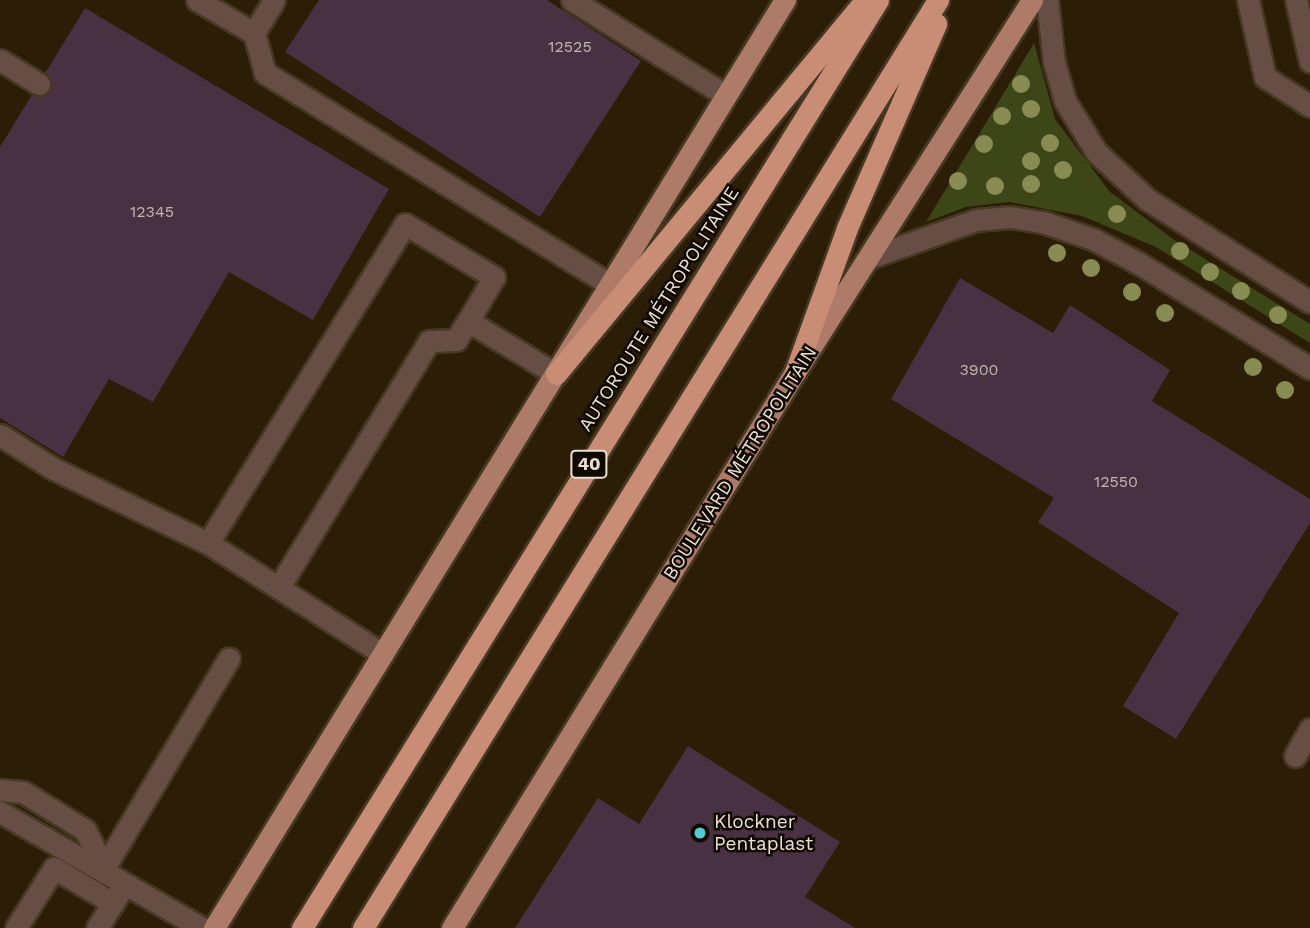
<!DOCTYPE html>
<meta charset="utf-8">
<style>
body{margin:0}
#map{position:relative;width:1310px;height:928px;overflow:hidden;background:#2c1d06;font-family:"Work Sans",sans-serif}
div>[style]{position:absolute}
.green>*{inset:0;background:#3d4616}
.building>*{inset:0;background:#483143}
.roads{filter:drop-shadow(2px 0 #473823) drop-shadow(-2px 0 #473823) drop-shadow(0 2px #473823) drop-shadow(0 -2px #473823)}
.minor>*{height:21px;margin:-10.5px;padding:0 10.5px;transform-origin:10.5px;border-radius:10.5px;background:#674e45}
.major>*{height:21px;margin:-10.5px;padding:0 10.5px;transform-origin:10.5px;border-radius:10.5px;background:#ad7b68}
.highway>*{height:21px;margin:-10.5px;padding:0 10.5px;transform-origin:10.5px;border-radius:10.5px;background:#c98c75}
.trees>*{width:18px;height:18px;margin:-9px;border-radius:50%;background:#888c53}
.dots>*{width:19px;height:19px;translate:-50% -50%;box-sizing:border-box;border:4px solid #0f0902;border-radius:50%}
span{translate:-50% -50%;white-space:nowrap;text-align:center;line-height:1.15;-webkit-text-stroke:5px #0f0902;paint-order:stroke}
.number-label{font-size:16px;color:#c2b5af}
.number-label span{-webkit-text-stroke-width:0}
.shield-label span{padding:2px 5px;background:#0f0902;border:2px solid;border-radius:5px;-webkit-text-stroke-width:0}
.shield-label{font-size:18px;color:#ebe1d3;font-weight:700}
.street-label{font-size:19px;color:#ebe1d3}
.poi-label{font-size:19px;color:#ebe1d3}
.left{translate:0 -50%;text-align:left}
</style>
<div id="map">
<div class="green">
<div style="clip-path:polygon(1034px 43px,1055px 119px,1110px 192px,1173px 239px,1310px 324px,1310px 343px,1156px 247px,1082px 216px,1009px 202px,966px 207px,926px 222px)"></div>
</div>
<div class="building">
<div style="clip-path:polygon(319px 0,547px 0,641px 61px,540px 217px,285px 52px)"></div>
<div style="clip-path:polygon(85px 8px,389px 189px,313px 320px,229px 272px,153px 402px,109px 379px,63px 457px,0 418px,0 147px)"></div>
<div style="clip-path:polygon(960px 278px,1053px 333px,1070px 305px,1170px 370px,1152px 401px,1310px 499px,1310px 523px,1176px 739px,1123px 706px,1179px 613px,1038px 522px,1054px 498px,891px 399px)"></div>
<div style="clip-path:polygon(688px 746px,840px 842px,805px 897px,855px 928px,515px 928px,598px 798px,639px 824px)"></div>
</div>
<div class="roads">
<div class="minor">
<div style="left:197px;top:0;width:66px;rotate:30.1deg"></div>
<div style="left:274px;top:0;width:39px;rotate:121deg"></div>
<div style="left:254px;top:33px;width:41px;rotate:74.6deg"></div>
<div style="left:265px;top:73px;width:404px;rotate:31.5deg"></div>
<div style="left:572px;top:0;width:180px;rotate:31.8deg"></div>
<div style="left:1047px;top:0;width:62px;rotate:83.6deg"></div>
<div style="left:1054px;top:62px;width:41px;rotate:74.2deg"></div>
<div style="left:1065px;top:101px;width:61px;rotate:58.4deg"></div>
<div style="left:1097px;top:153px;width:69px;rotate:42.7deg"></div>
<div style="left:1148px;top:200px;width:191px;rotate:32.2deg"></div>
<div style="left:1248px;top:0;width:79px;rotate:77.6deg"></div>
<div style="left:1265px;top:77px;width:54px;rotate:32.8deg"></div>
<div style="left:1296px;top:0;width:63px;rotate:77.1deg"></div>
<div style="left:0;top:60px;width:46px;rotate:31.6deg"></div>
<div style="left:871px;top:257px;width:111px;rotate:-19.4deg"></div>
<div style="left:976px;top:220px;width:34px;rotate:-5deg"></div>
<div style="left:1010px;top:217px;width:33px;rotate:9deg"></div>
<div style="left:1043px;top:222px;width:53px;rotate:18.8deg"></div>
<div style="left:1093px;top:239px;width:53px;rotate:28deg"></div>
<div style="left:1140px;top:264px;width:199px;rotate:31.5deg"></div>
<div style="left:0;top:435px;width:64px;rotate:32.2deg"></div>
<div style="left:54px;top:469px;width:171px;rotate:25.7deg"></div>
<div style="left:279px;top:587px;width:288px;rotate:-58.6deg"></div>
<div style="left:429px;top:341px;width:27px;rotate:-2deg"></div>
<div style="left:456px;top:340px;width:22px;rotate:-58deg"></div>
<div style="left:383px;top:654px;width:207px;rotate:-147.6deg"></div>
<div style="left:208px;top:543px;width:375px;rotate:-58.3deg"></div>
<div style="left:405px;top:224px;width:104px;rotate:30.8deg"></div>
<div style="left:494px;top:277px;width:51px;rotate:120.6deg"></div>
<div style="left:468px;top:321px;width:103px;rotate:31.1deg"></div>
<div style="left:1295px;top:756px;width:31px;rotate:-61deg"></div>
<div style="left:0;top:790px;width:23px;rotate:5deg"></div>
<div style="left:23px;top:792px;width:73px;rotate:31.5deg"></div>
<div style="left:85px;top:830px;width:42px;rotate:63.4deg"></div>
<div style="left:0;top:812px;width:233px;rotate:29.9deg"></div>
<div style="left:104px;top:868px;width:244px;rotate:-59.2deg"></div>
<div style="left:16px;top:928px;width:71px;rotate:-57.7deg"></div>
<div style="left:54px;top:868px;width:69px;rotate:30.7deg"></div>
<div style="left:97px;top:928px;width:41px;rotate:-57.8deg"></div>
</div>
<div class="major">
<div style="left:214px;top:928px;width:1090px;rotate:-58.4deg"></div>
<div style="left:452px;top:928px;width:653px;rotate:-58.33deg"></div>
<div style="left:795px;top:372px;width:441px;rotate:-57.5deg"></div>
</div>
<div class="highway">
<div style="left:795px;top:372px;width:153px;rotate:-70.1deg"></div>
<div style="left:847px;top:228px;width:223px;rotate:-66.4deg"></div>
<div style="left:556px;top:374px;width:477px;rotate:-50.4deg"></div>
<div style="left:302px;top:928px;width:1092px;rotate:-58.17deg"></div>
<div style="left:363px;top:928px;width:1092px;rotate:-58.22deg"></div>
</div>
</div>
<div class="trees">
<div style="left:1021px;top:84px"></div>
<div style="left:1031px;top:109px"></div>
<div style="left:1002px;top:116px"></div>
<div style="left:1050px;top:143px"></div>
<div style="left:984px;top:144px"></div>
<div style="left:1031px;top:161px"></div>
<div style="left:1063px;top:170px"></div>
<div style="left:958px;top:181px"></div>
<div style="left:1031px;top:184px"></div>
<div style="left:995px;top:186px"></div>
<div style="left:1117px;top:214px"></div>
<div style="left:1180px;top:251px"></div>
<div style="left:1057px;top:253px"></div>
<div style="left:1091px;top:268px"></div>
<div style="left:1210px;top:272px"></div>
<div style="left:1241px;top:291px"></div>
<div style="left:1132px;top:292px"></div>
<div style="left:1165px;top:313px"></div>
<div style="left:1278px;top:315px"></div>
<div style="left:1253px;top:367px"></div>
<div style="left:1285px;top:390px"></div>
</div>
<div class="dots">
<div style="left:700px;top:833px;background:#52ccd6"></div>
</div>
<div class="number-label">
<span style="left:570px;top:47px">12525</span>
<span style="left:152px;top:212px">12345</span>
<span style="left:979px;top:370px">3900</span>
<span style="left:1116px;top:482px">12550</span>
</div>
<div class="shield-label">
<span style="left:589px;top:464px">40</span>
</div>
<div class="street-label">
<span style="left:659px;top:309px;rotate:-58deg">AUTOROUTE MÉTROPOLITAINE</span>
<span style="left:740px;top:463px;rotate:-58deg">BOULEVARD MÉTROPOLITAIN</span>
</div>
<div class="poi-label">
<span class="left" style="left:714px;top:833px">Klockner<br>Pentaplast</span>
</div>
</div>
